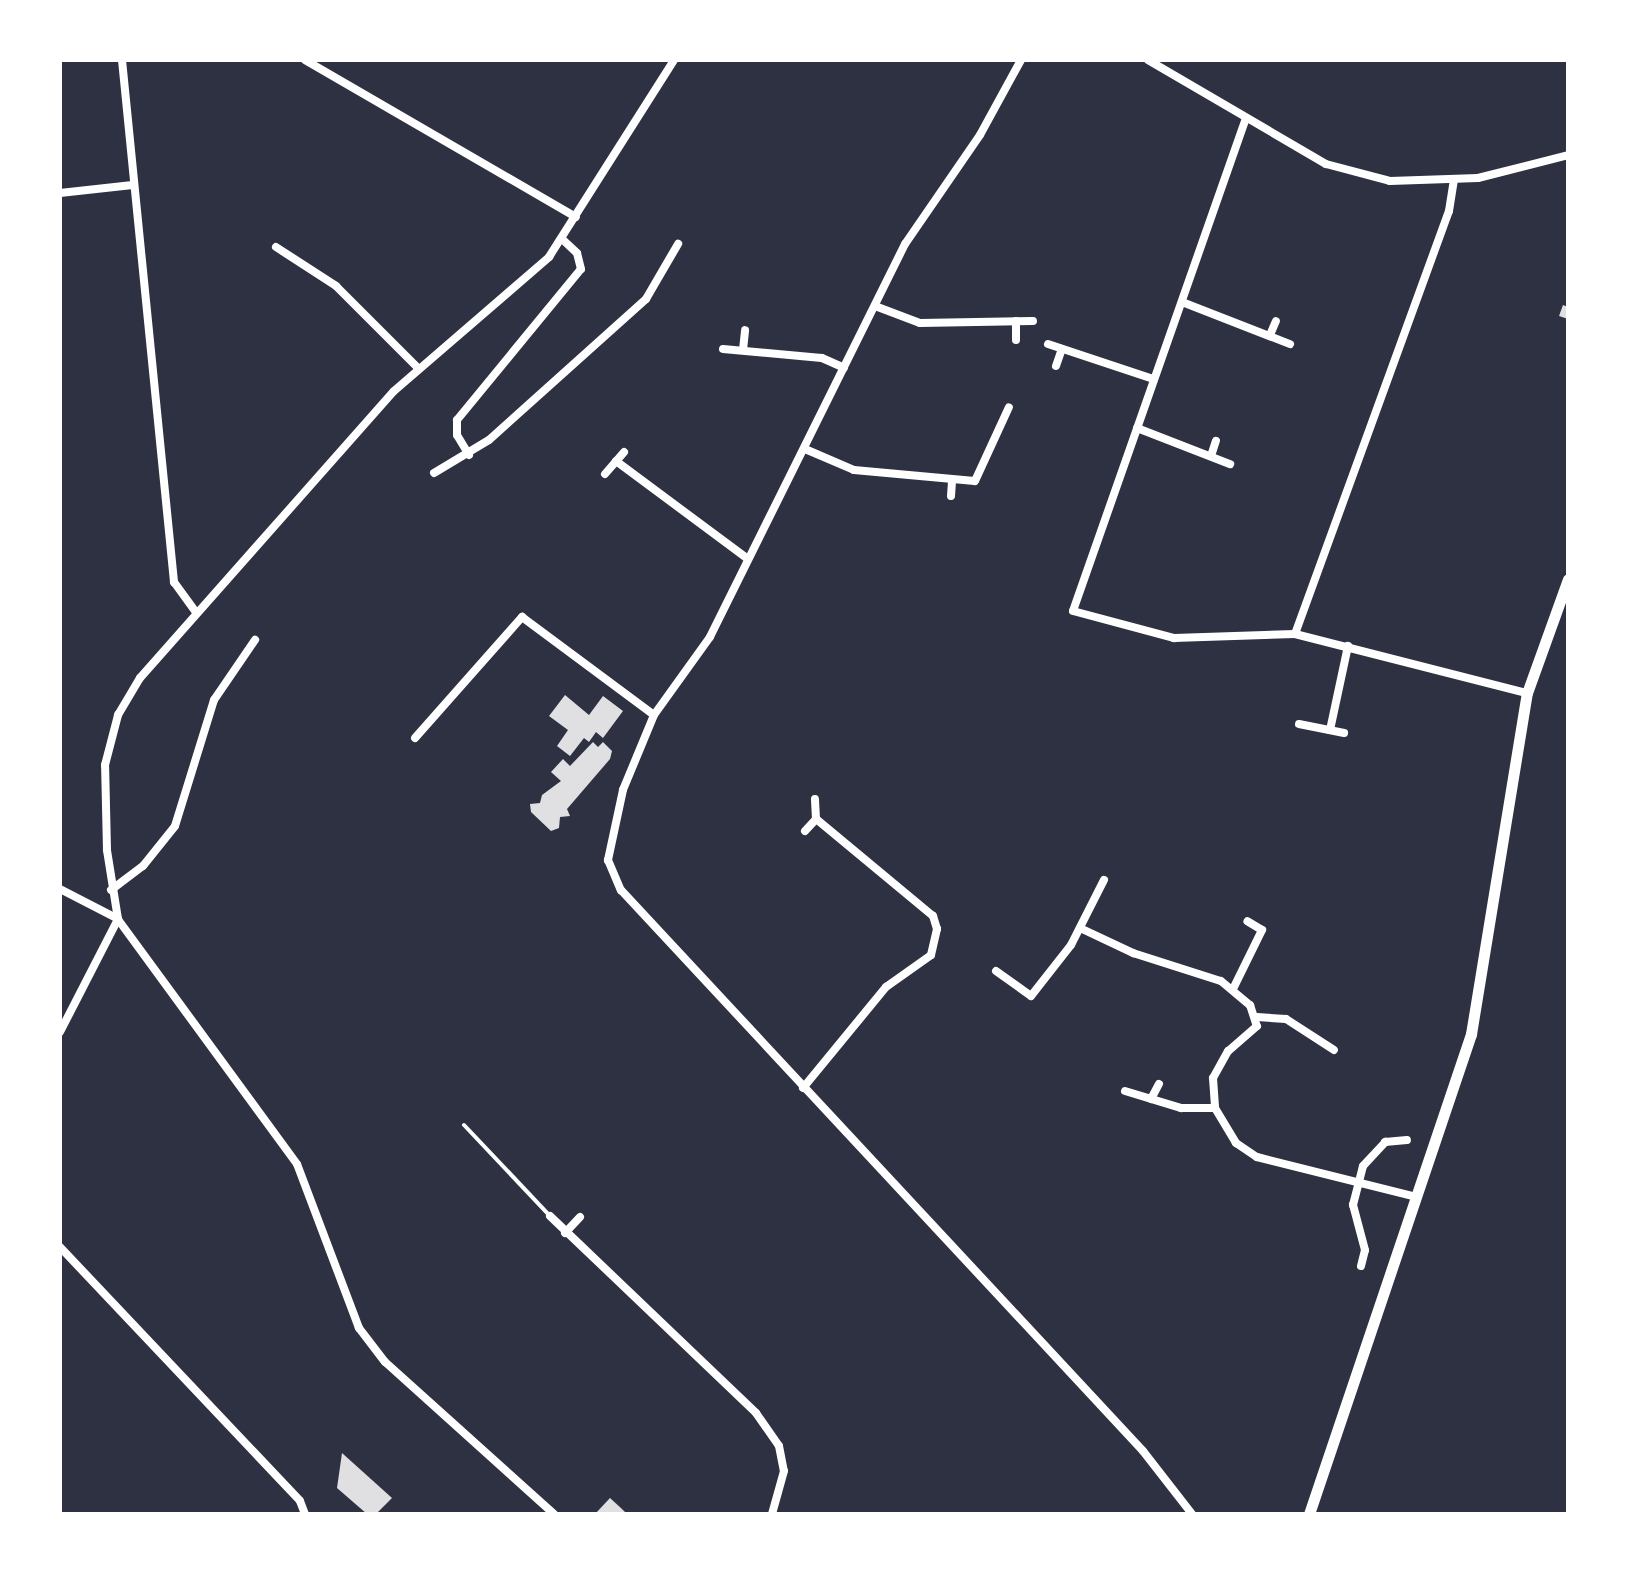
<!DOCTYPE html>
<style>
body{margin:0}
#map{position:relative;width:1628px;height:1574px;overflow:hidden;background:#2d3142;font-family:Georgia,serif}
div>[style]{position:absolute}
.building>*{inset:0;background:#e0e0e3}
.service>*{height:4px;margin:-2px;padding:0 2px;transform-origin:2px;border-radius:2px;background:#fff}
.minor>*{height:8px;margin:-4px;padding:0 4px;transform-origin:4px;border-radius:4px;background:#fff}
.secondary>*{height:11px;margin:-5.5px;padding:0 5.5px;transform-origin:5.5px;border-radius:5.5px;background:#fff}
span{translate:-50% -50%;white-space:nowrap;text-align:center;line-height:1.15;-webkit-text-stroke:8px #fff;paint-order:stroke}
.frame{position:absolute;inset:0;border:62px solid #fff;pointer-events:none}
</style>
<div id="map">
<div class="building">
<div style="clip-path:polygon(1563px 305px,1568px 307px,1568px 319px,1559px 316px)"></div>
<div style="clip-path:polygon(565px 695px,589px 715px,603px 696px,623px 711px,603px 738px,596px 732px,589px 742px,584px 738px,570px 756px,557px 746px,568px 730px,549px 716px)"></div>
<div style="clip-path:polygon(593px 742px,598px 747px,603px 742px,612px 751px,610px 759px,567px 809px,570px 816px,560px 817px,559px 828px,551px 831px,531px 812px,530px 804px,540px 803px,542px 795px,561px 781px,551px 772px,563px 759px,570px 766px)"></div>
<div style="clip-path:polygon(342px 1453px,392px 1498px,376px 1514px,367px 1514px,337px 1488px)"></div>
<div style="clip-path:polygon(610px 1498px,622px 1509px,627px 1514px,595px 1514px)"></div>
</div>
<div class="service">
<div style="left:464px;top:1125px;width:125px;rotate:46.6deg"></div>
</div>
<div class="minor">
<div style="left:122px;top:60px;width:525px;rotate:84.31deg"></div>
<div style="left:174px;top:582px;width:36px;rotate:54deg"></div>
<div style="left:305px;top:60px;width:313px;rotate:30.1deg"></div>
<div style="left:1021px;top:60px;width:85px;rotate:118.7deg"></div>
<div style="left:980px;top:135px;width:132px;rotate:124.5deg"></div>
<div style="left:905px;top:244px;width:439px;rotate:116.4deg"></div>
<div style="left:710px;top:637px;width:96px;rotate:125.7deg"></div>
<div style="left:654px;top:715px;width:81px;rotate:112.5deg"></div>
<div style="left:623px;top:790px;width:72px;rotate:102.1deg"></div>
<div style="left:608px;top:860px;width:33px;rotate:67deg"></div>
<div style="left:621px;top:890px;width:766px;rotate:47.06deg"></div>
<div style="left:1143px;top:1451px;width:80px;rotate:52.1deg"></div>
<div style="left:1148px;top:60px;width:206px;rotate:30.3deg"></div>
<div style="left:1326px;top:164px;width:66px;rotate:14.9deg"></div>
<div style="left:1390px;top:181px;width:88px;rotate:-2deg"></div>
<div style="left:1478px;top:178px;width:93px;rotate:-14.3deg"></div>
<div style="left:1246px;top:118px;width:522px;rotate:109.34deg"></div>
<div style="left:1073px;top:611px;width:105px;rotate:15deg"></div>
<div style="left:1174px;top:638px;width:121px;rotate:-1.9deg"></div>
<div style="left:1295px;top:634px;width:239px;rotate:14.3deg"></div>
<div style="left:60px;top:193px;width:73px;rotate:-6.3deg"></div>
<div style="left:276px;top:247px;width:72px;rotate:33deg"></div>
<div style="left:336px;top:286px;width:116px;rotate:45deg"></div>
<div style="left:1182px;top:302px;width:116px;rotate:21.3deg"></div>
<div style="left:875px;top:306px;width:48px;rotate:20.7deg"></div>
<div style="left:920px;top:323px;width:113px;rotate:-1deg"></div>
<div style="left:1270px;top:335px;width:15px;rotate:-67deg"></div>
<div style="left:1016px;top:340px;width:19px;rotate:-90deg"></div>
<div style="left:1048px;top:344px;width:111px;rotate:18.4deg"></div>
<div style="left:723px;top:349px;width:99px;rotate:5.2deg"></div>
<div style="left:822px;top:358px;width:24px;rotate:24deg"></div>
<div style="left:743px;top:350px;width:20px;rotate:-84deg"></div>
<div style="left:1056px;top:366px;width:18px;rotate:-71deg"></div>
<div style="left:1137px;top:428px;width:100px;rotate:21.2deg"></div>
<div style="left:805px;top:449px;width:53px;rotate:23.2deg"></div>
<div style="left:854px;top:470px;width:121px;rotate:5.2deg"></div>
<div style="left:975px;top:481px;width:81px;rotate:-65.3deg"></div>
<div style="left:469px;top:455px;width:23px;rotate:-121deg"></div>
<div style="left:457px;top:435px;width:15px;rotate:-90deg"></div>
<div style="left:457px;top:420px;width:195px;rotate:-50.6deg"></div>
<div style="left:581px;top:269px;width:16px;rotate:-104deg"></div>
<div style="left:577px;top:253px;width:21px;rotate:-137deg"></div>
<div style="left:1211px;top:456px;width:16px;rotate:-72deg"></div>
<div style="left:616px;top:461px;width:164px;rotate:36.6deg"></div>
<div style="left:434px;top:473px;width:64px;rotate:-31deg"></div>
<div style="left:489px;top:440px;width:211px;rotate:-41.9deg"></div>
<div style="left:646px;top:299px;width:64px;rotate:-59.8deg"></div>
<div style="left:605px;top:474px;width:29px;rotate:-49deg"></div>
<div style="left:951px;top:496px;width:16px;rotate:-86deg"></div>
<div style="left:1295px;top:634px;width:450px;rotate:-70deg"></div>
<div style="left:1449px;top:211px;width:31px;rotate:-81deg"></div>
<div style="left:1299px;top:724px;width:46px;rotate:11.3deg"></div>
<div style="left:1330px;top:730px;width:86px;rotate:-77.9deg"></div>
<div style="left:415px;top:738px;width:162px;rotate:-48.5deg"></div>
<div style="left:522px;top:617px;width:164px;rotate:36.6deg"></div>
<div style="left:805px;top:831px;width:16px;rotate:-47deg"></div>
<div style="left:816px;top:819px;width:20px;rotate:-93deg"></div>
<div style="left:60px;top:889px;width:65px;rotate:27.3deg"></div>
<div style="left:111px;top:890px;width:40px;rotate:-37deg"></div>
<div style="left:143px;top:866px;width:51px;rotate:-51.3deg"></div>
<div style="left:175px;top:826px;width:132px;rotate:-72.8deg"></div>
<div style="left:214px;top:700px;width:73px;rotate:-55.7deg"></div>
<div style="left:1080px;top:928px;width:59px;rotate:25.3deg"></div>
<div style="left:1133px;top:953px;width:92px;rotate:17.7deg"></div>
<div style="left:1221px;top:981px;width:38px;rotate:40deg"></div>
<div style="left:1250px;top:1005px;width:22px;rotate:72deg"></div>
<div style="left:1257px;top:1026px;width:38px;rotate:139deg"></div>
<div style="left:1228px;top:1051px;width:31px;rotate:119deg"></div>
<div style="left:1213px;top:1078px;width:30px;rotate:86deg"></div>
<div style="left:1215px;top:1108px;width:41px;rotate:59deg"></div>
<div style="left:1236px;top:1143px;width:25px;rotate:34deg"></div>
<div style="left:1257px;top:1157px;width:164px;rotate:14.1deg"></div>
<div style="left:996px;top:971px;width:43px;rotate:35.5deg"></div>
<div style="left:1031px;top:996px;width:65px;rotate:-51.9deg"></div>
<div style="left:1071px;top:945px;width:73px;rotate:-63.1deg"></div>
<div style="left:1233px;top:989px;width:66px;rotate:-63.8deg"></div>
<div style="left:1262px;top:930px;width:17px;rotate:-149deg"></div>
<div style="left:1257px;top:1017px;width:29px;rotate:4deg"></div>
<div style="left:1286px;top:1019px;width:57px;rotate:32.9deg"></div>
<div style="left:60px;top:1032px;width:127px;rotate:-62.8deg"></div>
<div style="left:803px;top:1088px;width:131px;rotate:-50.6deg"></div>
<div style="left:886px;top:987px;width:55px;rotate:-35.4deg"></div>
<div style="left:931px;top:955px;width:27px;rotate:-77deg"></div>
<div style="left:937px;top:929px;width:14px;rotate:-107deg"></div>
<div style="left:933px;top:916px;width:152px;rotate:-140.3deg"></div>
<div style="left:1125px;top:1091px;width:59px;rotate:16.9deg"></div>
<div style="left:1181px;top:1108px;width:34px"></div>
<div style="left:1151px;top:1099px;width:17px;rotate:-62deg"></div>
<div style="left:550px;top:1216px;width:285px;rotate:43.7deg"></div>
<div style="left:756px;top:1413px;width:40px;rotate:55.1deg"></div>
<div style="left:779px;top:1446px;width:25px;rotate:79deg"></div>
<div style="left:784px;top:1471px;width:45px;rotate:105.6deg"></div>
<div style="left:565px;top:1233px;width:22px;rotate:-47deg"></div>
<div style="left:60px;top:1247px;width:349px;rotate:46.6deg"></div>
<div style="left:300px;top:1501px;width:14px;rotate:69deg"></div>
<div style="left:1361px;top:1266px;width:16px;rotate:-76deg"></div>
<div style="left:1365px;top:1250px;width:47px;rotate:-104.9deg"></div>
<div style="left:1353px;top:1205px;width:40px;rotate:-75.6deg"></div>
<div style="left:1363px;top:1166px;width:33px;rotate:-47deg"></div>
<div style="left:1385px;top:1142px;width:22px;rotate:-5deg"></div>
<div style="left:554px;top:1514px;width:227px;rotate:-138deg"></div>
<div style="left:385px;top:1362px;width:43px;rotate:-127.4deg"></div>
<div style="left:359px;top:1328px;width:175px;rotate:-110.7deg"></div>
<div style="left:297px;top:1164px;width:303px;rotate:-126.2deg"></div>
<div style="left:118px;top:919px;width:70px;rotate:-99.1deg"></div>
<div style="left:107px;top:850px;width:85px;rotate:-91.3deg"></div>
<div style="left:105px;top:765px;width:52px;rotate:-75.4deg"></div>
<div style="left:118px;top:715px;width:43px;rotate:-59.3deg"></div>
<div style="left:140px;top:678px;width:383px;rotate:-48.5deg"></div>
<div style="left:394px;top:391px;width:205px;rotate:-40.8deg"></div>
<div style="left:549px;top:257px;width:233px;rotate:-57.6deg"></div>
</div>
<div class="secondary">
<div style="left:1309px;top:1514px;width:507px;rotate:-71.35deg"></div>
<div style="left:1471px;top:1034px;width:346px;rotate:-80.7deg"></div>
<div style="left:1527px;top:693px;width:121px;rotate:-70.2deg"></div>
</div>
<div class="frame"></div>
</div>
